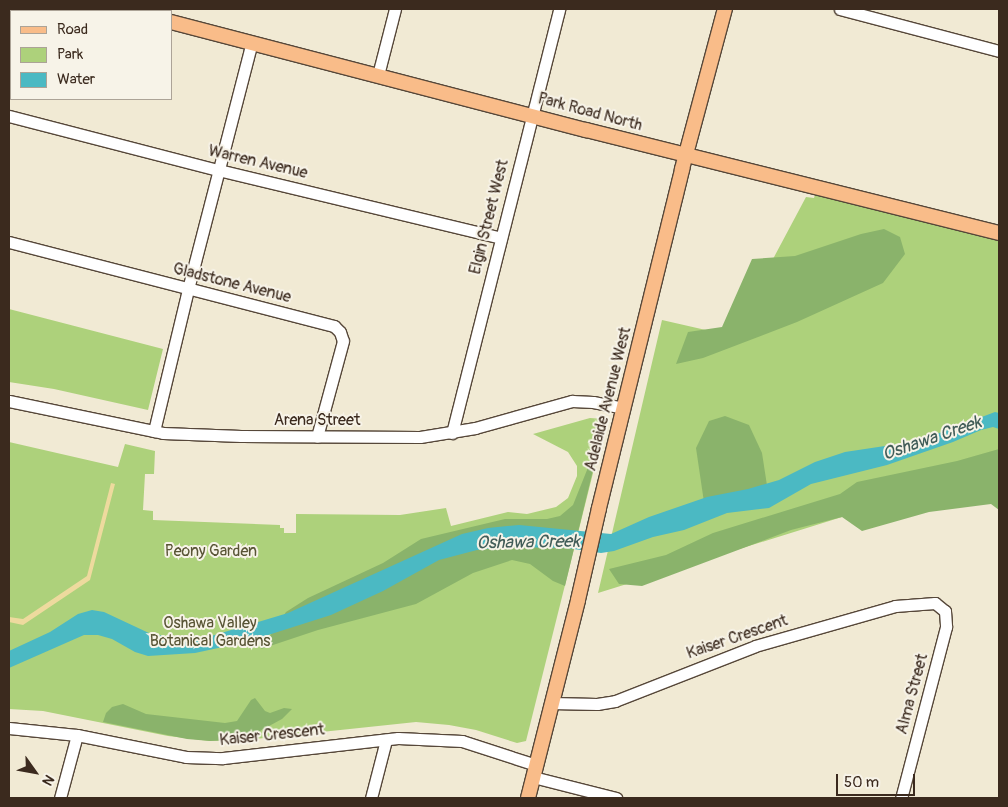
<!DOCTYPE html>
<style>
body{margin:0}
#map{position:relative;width:1008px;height:807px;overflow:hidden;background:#f1ead4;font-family:Pangolin,sans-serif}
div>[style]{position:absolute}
.green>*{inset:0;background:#add17b}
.forest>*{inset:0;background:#8ab36b}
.sand>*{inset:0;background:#eeda9e}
.water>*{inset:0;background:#4bb9c3}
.roads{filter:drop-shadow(1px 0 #564739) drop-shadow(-1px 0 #564739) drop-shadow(0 1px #564739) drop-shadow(0 -1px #564739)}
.minor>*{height:11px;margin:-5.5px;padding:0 5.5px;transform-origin:5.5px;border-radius:5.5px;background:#fff}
.major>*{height:14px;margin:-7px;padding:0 7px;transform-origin:7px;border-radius:7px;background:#f9bc89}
span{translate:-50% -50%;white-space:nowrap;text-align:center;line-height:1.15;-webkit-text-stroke:4px #f7f3e8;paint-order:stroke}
.street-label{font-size:16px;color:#3b2a1e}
.park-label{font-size:16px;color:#585435}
.water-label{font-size:18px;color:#415c58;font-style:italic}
.frame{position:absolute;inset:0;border:10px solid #3b2a1e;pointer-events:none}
.legend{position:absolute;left:10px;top:10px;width:162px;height:90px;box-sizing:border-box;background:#f7f3e8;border:1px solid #aca397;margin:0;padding:6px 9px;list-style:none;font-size:15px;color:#3b2a1e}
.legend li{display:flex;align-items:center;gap:10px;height:25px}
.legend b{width:25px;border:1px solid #aca397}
.north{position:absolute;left:10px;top:747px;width:50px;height:50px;-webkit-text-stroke:4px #f7f3e8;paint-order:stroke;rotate:122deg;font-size:14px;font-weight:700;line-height:20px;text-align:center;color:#3b2a1e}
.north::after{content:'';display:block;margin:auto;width:18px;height:22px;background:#3b2a1e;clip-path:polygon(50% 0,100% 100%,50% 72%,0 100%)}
.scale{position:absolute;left:836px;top:774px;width:79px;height:22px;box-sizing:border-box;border:2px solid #3b2a1e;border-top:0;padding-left:6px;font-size:15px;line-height:18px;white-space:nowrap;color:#3b2a1e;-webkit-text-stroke:4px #f7f3e8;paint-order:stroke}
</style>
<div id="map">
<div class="green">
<div style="clip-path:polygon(818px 185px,999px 233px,999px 494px,842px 517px,598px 593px,662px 320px,732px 336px,806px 197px,814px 198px)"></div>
<div style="clip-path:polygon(9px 309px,163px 349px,148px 410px,54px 389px,9px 382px)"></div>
<div style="clip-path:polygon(590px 418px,603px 419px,600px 445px,526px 741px,517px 743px,476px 730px,449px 725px,416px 722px,255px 739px,210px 741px,168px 736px,43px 711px,9px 709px,9px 442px,118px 467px,125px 444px,155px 451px,154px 474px,145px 474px,143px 510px,153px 511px,153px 520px,280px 525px,280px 528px,284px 528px,284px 533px,296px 533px,296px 514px,400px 515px,446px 508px,451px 526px,508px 512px,527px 514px,556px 507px,568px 498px,577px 476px,577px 466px,568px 452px,533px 434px)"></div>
</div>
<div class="forest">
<div style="clip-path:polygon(884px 229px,900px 237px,905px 254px,883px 283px,797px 322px,703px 358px,676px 364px,688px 332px,722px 327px,752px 259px,795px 256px,861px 234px)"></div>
<div style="clip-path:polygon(725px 416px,749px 425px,762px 453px,768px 492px,705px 509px,696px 448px,709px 421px)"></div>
<div style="clip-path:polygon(999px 449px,999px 510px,991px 504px,929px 512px,862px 531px,842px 517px,791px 530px,642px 586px,619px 584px,609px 569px,666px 555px,713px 533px,840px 494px,857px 482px,957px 461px)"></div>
<div style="clip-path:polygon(589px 465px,593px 470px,565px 586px,553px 581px,530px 564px,512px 560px,473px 573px,416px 604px,318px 630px,261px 649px,286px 612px,308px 598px,383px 563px,421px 539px,505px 519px,547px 519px,560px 516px,573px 505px)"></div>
<div style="clip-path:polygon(255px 698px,265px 711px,270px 713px,284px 708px,292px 709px,282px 719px,256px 733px,255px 739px,210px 741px,187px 739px,103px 722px,106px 713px,112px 707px,123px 704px,146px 714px,225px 723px,237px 721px,251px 700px)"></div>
</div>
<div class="sand">
<div style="clip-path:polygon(111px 483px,115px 484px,90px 580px,23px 625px,9px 622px,9px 617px,23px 619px,87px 576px)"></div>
</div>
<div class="water">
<div style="clip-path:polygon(995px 412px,999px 413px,999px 429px,993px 427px,981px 430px,953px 442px,887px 465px,811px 484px,769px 508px,727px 513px,684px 530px,653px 537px,614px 551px,601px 553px,567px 548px,506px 547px,477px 550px,439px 560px,383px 591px,331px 615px,246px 642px,195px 653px,148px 656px,135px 652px,112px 639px,98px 635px,84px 635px,9px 668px,9px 651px,50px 632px,78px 614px,92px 610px,104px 612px,151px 634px,180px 638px,208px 637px,288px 613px,462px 534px,488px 528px,519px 525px,611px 534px,649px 517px,707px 497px,748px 489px,779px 480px,815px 462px,845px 452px,918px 441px)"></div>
</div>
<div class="roads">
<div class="minor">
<div style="left:840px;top:9px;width:164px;rotate:14.8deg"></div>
<div style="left:24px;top:11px;width:2px;rotate:-63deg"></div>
<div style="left:9px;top:71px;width:9px;rotate:-77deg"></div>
<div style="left:378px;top:75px;width:68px;rotate:-75.6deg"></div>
<div style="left:9px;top:116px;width:216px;rotate:14.5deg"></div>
<div style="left:218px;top:170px;width:291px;rotate:13.5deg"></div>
<div style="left:9px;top:242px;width:336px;rotate:14.5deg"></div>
<div style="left:334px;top:326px;width:8px;rotate:45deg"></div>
<div style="left:340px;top:332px;width:9px;rotate:72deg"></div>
<div style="left:343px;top:341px;width:99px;rotate:105.2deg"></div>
<div style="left:9px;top:401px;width:157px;rotate:11.7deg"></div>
<div style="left:163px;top:433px;width:78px;rotate:2.2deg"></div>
<div style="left:241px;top:436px;width:179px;rotate:0.3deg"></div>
<div style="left:420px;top:437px;width:56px;rotate:-9.3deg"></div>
<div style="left:475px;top:428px;width:101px;rotate:-15.6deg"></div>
<div style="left:572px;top:401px;width:21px;rotate:3deg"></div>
<div style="left:593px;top:402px;width:31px;rotate:11deg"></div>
<div style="left:154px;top:431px;width:146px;rotate:-76.5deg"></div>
<div style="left:188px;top:289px;width:255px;rotate:-75.5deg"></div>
<div style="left:452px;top:433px;width:437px;rotate:-75.8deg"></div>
<div style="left:551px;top:703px;width:46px;rotate:1.2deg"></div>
<div style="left:597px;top:704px;width:18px;rotate:-9deg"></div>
<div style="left:615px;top:701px;width:150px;rotate:-21.4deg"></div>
<div style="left:755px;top:646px;width:146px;rotate:-15.9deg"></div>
<div style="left:895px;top:606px;width:40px;rotate:-4.3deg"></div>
<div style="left:935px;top:603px;width:13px;rotate:39deg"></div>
<div style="left:945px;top:611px;width:16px;rotate:86deg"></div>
<div style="left:946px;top:627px;width:177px;rotate:104.7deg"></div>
<div style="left:9px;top:728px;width:68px;rotate:5.9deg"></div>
<div style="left:77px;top:735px;width:111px;rotate:11.4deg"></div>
<div style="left:186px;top:757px;width:37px;rotate:2deg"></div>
<div style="left:223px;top:758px;width:176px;rotate:-6.5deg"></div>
<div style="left:398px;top:738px;width:64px;rotate:2.7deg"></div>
<div style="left:462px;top:741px;width:78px;rotate:18deg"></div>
<div style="left:533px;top:777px;width:86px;rotate:14.2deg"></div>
<div style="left:60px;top:798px;width:65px;rotate:-74.9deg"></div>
<div style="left:371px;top:798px;width:60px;rotate:-75.5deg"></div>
</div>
<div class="major">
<div style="left:122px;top:9px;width:9px;rotate:13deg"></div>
<div style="left:171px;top:22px;width:429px;rotate:14.6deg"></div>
<div style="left:586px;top:130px;width:426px;rotate:14deg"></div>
<div style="left:528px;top:798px;width:204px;rotate:-75.8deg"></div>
<div style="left:578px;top:600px;width:94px;rotate:-77.1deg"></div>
<div style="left:599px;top:508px;width:349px;rotate:-76.2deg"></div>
<div style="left:682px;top:169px;width:166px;rotate:-75deg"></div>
</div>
</div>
<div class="street-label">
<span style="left:590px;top:112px;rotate:15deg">Park Road North</span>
<span style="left:258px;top:162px;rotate:13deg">Warren Avenue</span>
<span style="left:489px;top:217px;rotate:-76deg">Elgin Street West</span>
<span style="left:232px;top:283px;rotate:14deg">Gladstone Avenue</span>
<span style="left:608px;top:399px;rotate:-76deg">Adelaide Avenue West</span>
<span style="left:317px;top:420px">Arena Street</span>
<span style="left:737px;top:637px;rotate:-19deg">Kaiser Crescent</span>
<span style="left:912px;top:694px;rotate:-75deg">Alma Street</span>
<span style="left:272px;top:735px;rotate:-6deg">Kaiser Crescent</span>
</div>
<div class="park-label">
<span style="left:211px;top:551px">Peony Garden</span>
<span style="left:210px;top:632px">Oshawa Valley<br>Botanical Gardens</span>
</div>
<div class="water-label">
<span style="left:932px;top:439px;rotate:-19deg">Oshawa Creek</span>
<span style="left:528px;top:543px;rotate:-1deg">Oshawa Creek</span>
</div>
<div class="frame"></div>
<ul class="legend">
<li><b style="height:6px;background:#f9bc89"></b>Road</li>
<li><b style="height:14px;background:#add17b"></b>Park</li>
<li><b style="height:14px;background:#4bb9c3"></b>Water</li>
</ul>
<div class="north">N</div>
<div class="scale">50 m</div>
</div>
